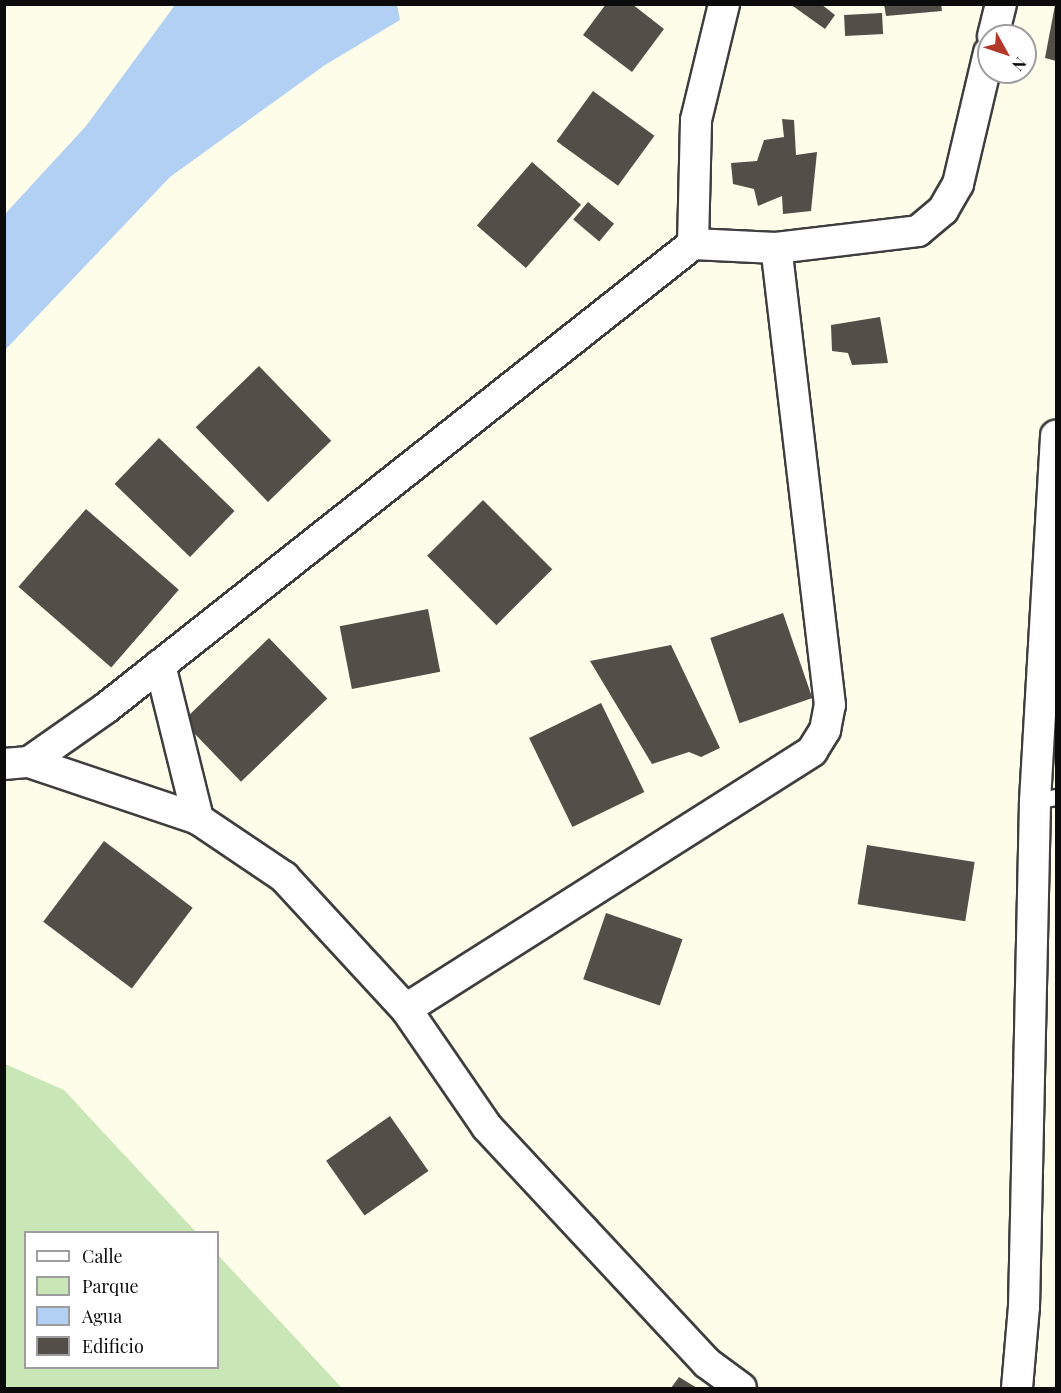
<!DOCTYPE html>
<style>
body{margin:0}
#map{position:relative;width:1061px;height:1393px;overflow:hidden;background:#fefdea;font-family:"Playfair Display",serif}
div>[style]{position:absolute}
.green>*{inset:0;background:#c8e6b6}
.water>*{inset:0;background:#b1d0f3}
.building>*{inset:0;background:#534e48;transform-origin:0 0}
.roads{filter:drop-shadow(2px 0 #3e3e3e) drop-shadow(-2px 0 #3e3e3e) drop-shadow(0 2px #3e3e3e) drop-shadow(0 -2px #3e3e3e)}
.service>*{height:15px;margin:-7.5px;padding:0 7.5px;transform-origin:7.5px;border-radius:7.5px;background:#fff}
.minor>*{height:30px;margin:-15px;padding:0 15px;transform-origin:15px;border-radius:15px;background:#fff}
span{translate:-50% -50%;white-space:nowrap;text-align:center;line-height:1.15;-webkit-text-stroke:6px #fff;paint-order:stroke}
.frame{position:absolute;inset:0;border:6px solid #0b0b0b;pointer-events:none}
.legend{position:absolute;left:24px;top:1231px;width:195px;height:138px;box-sizing:border-box;background:#fff;border:2px solid #9d9d9d;margin:0;padding:8px 10px;list-style:none;font-size:18px;color:#0b0b0b}
.legend li{display:flex;align-items:center;gap:12px;height:30px}
.legend b{width:30px;border:2px solid #9d9d9d}
.north{position:absolute;left:977px;top:24px;width:60px;height:60px;box-sizing:border-box;background:#fff;border:2px solid #9d9d9d;border-radius:50%;rotate:130deg;font-size:16px;font-weight:700;line-height:24px;text-align:center;color:#0b0b0b}
.north::after{content:'';display:block;margin:auto;width:21px;height:27px;background:#b4382a;clip-path:polygon(50% 0,100% 100%,50% 72%,0 100%)}
</style>
<div id="map">
<div class="green">
<div style="clip-path:polygon(5px 1064px,64px 1090px,196px 1232px,26px 1232px,26px 1368px,218px 1368px,218px 1255px,342px 1388px,5px 1388px)"></div>
</div>
<div class="water">
<div style="clip-path:polygon(175px 5px,397px 5px,400px 20px,325px 65px,170px 177px,5px 350px,5px 214px,86px 126px)"></div>
</div>
<div class="building">
<div style="clip-path:polygon(606px 4px,632px 4px,664px 29px,632px 72px,583px 35px)"></div>
<div style="clip-path:polygon(790px 4px,821px 4px,835px 15px,825px 29px)"></div>
<div style="clip-path:polygon(884px 4px,941px 4px,942px 11px,886px 16px)"></div>
<div style="clip-path:polygon(1055px 5px,1056px 5px,1056px 61px,1045px 58px)"></div>
<div style="left:882px;top:13px;width:21px;height:38px;rotate:87deg"></div>
<div style="left:593px;top:91px;width:76px;height:62px;rotate:36deg"></div>
<div style="clip-path:polygon(782px 119px,794px 120px,796px 155px,817px 152px,811px 211px,783px 214px,782px 196px,758px 206px,754px 189px,733px 184px,731px 163px,757px 161px,764px 140px,784px 137px)"></div>
<div style="left:532px;top:162px;width:65px;height:84px;rotate:41deg"></div>
<div style="left:588px;top:202px;width:34px;height:23px;rotate:40deg"></div>
<div style="clip-path:polygon(880px 317px,888px 363px,852px 365px,848px 353px,832px 351px,831px 325px)"></div>
<div style="left:259px;top:366px;width:104px;height:88px;rotate:46deg"></div>
<div style="left:159px;top:438px;width:105px;height:64px;rotate:44deg"></div>
<div style="left:483px;top:500px;width:98px;height:79px;rotate:45deg"></div>
<div style="left:86px;top:509px;width:123px;height:103px;rotate:41deg"></div>
<div style="left:428px;top:609px;width:64px;height:90px;rotate:79deg"></div>
<div style="left:783px;top:613px;width:90px;height:77px;rotate:71deg"></div>
<div style="left:269px;top:638px;width:84px;height:120px;rotate:46deg"></div>
<div style="clip-path:polygon(671px 645px,720px 748px,701px 757px,689px 752px,652px 764px,590px 661px)"></div>
<div style="left:601px;top:703px;width:99px;height:80px;rotate:64deg"></div>
<div style="left:104px;top:841px;width:111px;height:101px;rotate:37deg"></div>
<div style="left:867px;top:845px;width:109px;height:60px;rotate:9deg"></div>
<div style="left:606px;top:913px;width:81px;height:70px;rotate:19deg"></div>
<div style="left:390px;top:1116px;width:67px;height:78px;rotate:55deg"></div>
<div style="clip-path:polygon(679px 1377px,697px 1388px,671px 1388px)"></div>
</div>
<div class="roads">
<div class="service">
<div style="left:1035px;top:801px;width:21px;rotate:-11deg"></div>
</div>
<div class="minor">
<div style="left:993px;top:36px;width:33px;rotate:-76deg"></div>
<div style="left:693px;top:244px;width:124px;rotate:-88.6deg"></div>
<div style="left:696px;top:120px;width:119px;rotate:-76.4deg"></div>
<div style="left:160px;top:665px;width:159px;rotate:76.1deg"></div>
<div style="left:29px;top:762px;width:94px;rotate:-35deg"></div>
<div style="left:106px;top:708px;width:748px;rotate:-38.32deg"></div>
<div style="left:693px;top:244px;width:83px;rotate:2.8deg"></div>
<div style="left:776px;top:248px;width:143px;rotate:-6.8deg"></div>
<div style="left:918px;top:231px;width:33px;rotate:-40deg"></div>
<div style="left:943px;top:210px;width:30px;rotate:-60deg"></div>
<div style="left:958px;top:184px;width:135px;rotate:-76.7deg"></div>
<div style="left:4px;top:764px;width:25px;rotate:-5deg"></div>
<div style="left:29px;top:762px;width:178px;rotate:18.6deg"></div>
<div style="left:198px;top:819px;width:104px;rotate:34deg"></div>
<div style="left:284px;top:877px;width:180px;rotate:47.3deg"></div>
<div style="left:406px;top:1009px;width:143px;rotate:55.5deg"></div>
<div style="left:487px;top:1127px;width:323px;rotate:47deg"></div>
<div style="left:707px;top:1363px;width:42px;rotate:36.3deg"></div>
<div style="left:406px;top:1009px;width:481px;rotate:-32.4deg"></div>
<div style="left:812px;top:751px;width:25px;rotate:-58deg"></div>
<div style="left:825px;top:730px;width:25px;rotate:-79deg"></div>
<div style="left:830px;top:705px;width:460px;rotate:-96.7deg"></div>
<div style="left:1017px;top:1388px;width:81px;rotate:-85.1deg"></div>
<div style="left:1024px;top:1307px;width:506px;rotate:-88.75deg"></div>
<div style="left:1035px;top:801px;width:366px;rotate:-86.7deg"></div>
</div>
</div>
<div class="frame"></div>
<ul class="legend">
<li><b style="height:8px;background:#fff"></b>Calle</li>
<li><b style="height:16px;background:#c8e6b6"></b>Parque</li>
<li><b style="height:16px;background:#b1d0f3"></b>Agua</li>
<li><b style="height:16px;background:#534e48"></b>Edificio</li>
</ul>
<div class="north">N</div>
</div>
